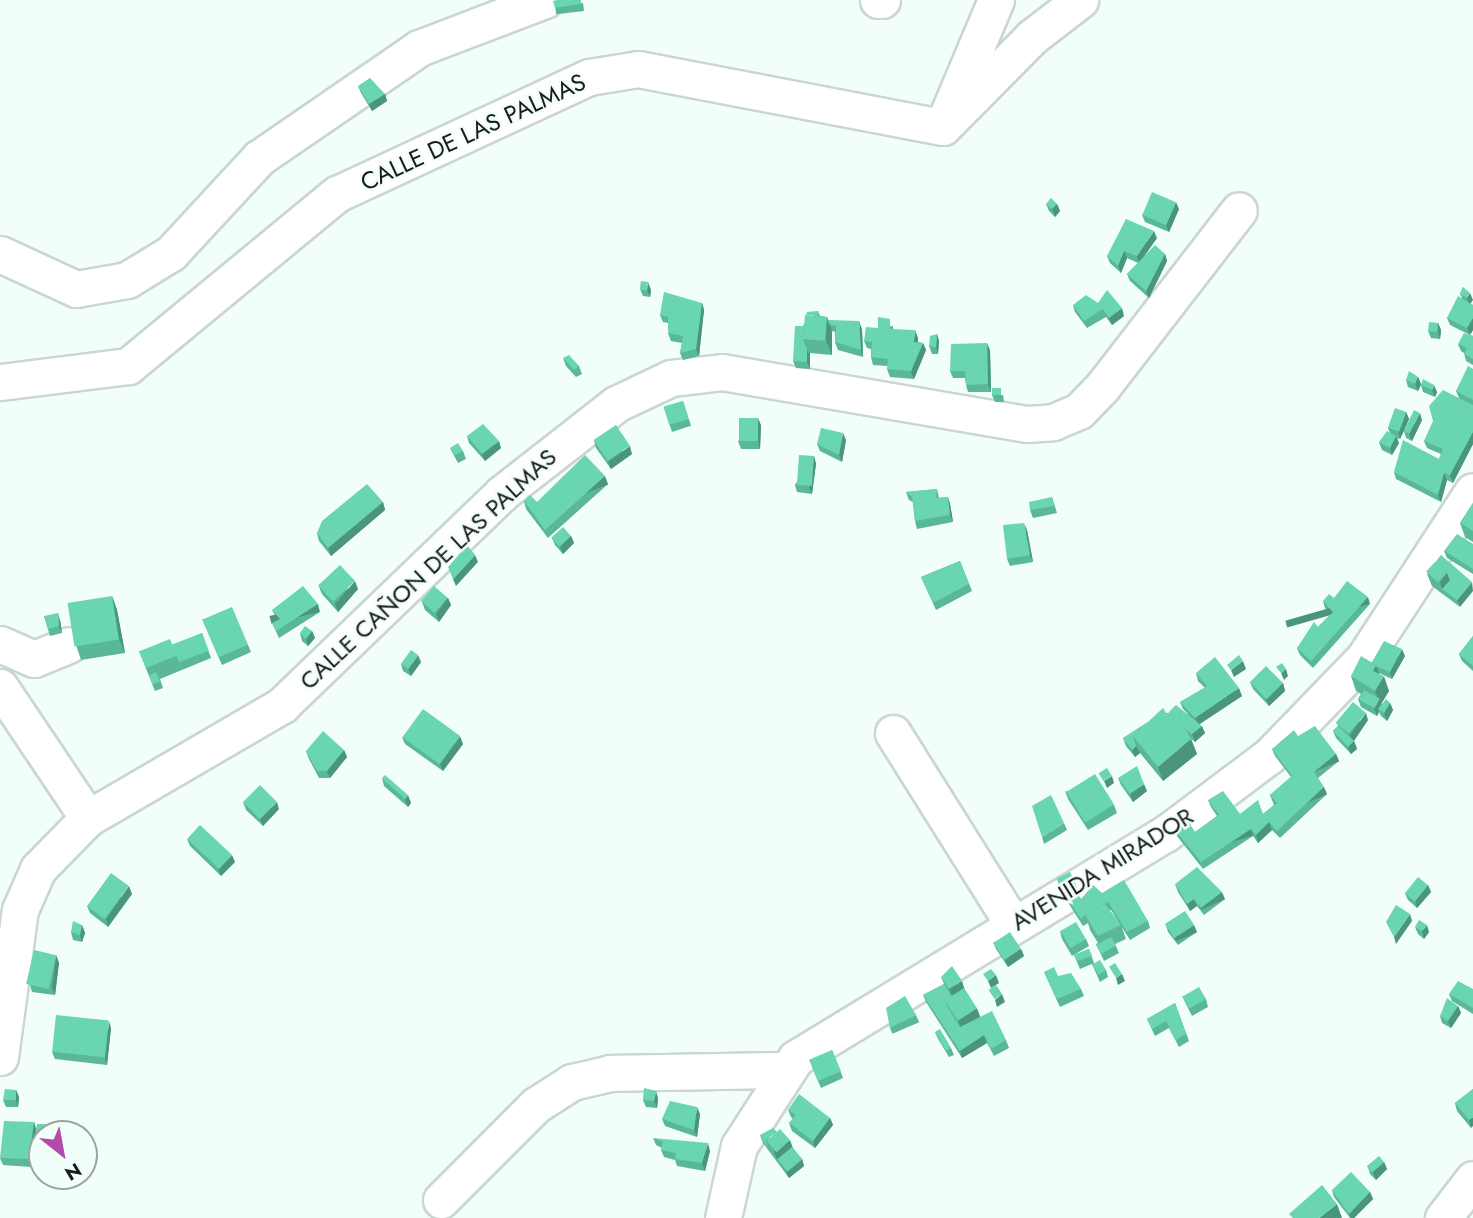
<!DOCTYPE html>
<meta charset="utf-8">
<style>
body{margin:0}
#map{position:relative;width:1473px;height:1218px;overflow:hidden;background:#f2fef9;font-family:Jost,sans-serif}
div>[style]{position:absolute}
.roads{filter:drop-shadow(2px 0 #cad6d1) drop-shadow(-2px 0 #cad6d1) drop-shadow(0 2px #cad6d1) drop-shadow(0 -2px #cad6d1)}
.minor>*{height:35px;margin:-17.5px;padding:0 17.5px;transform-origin:17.5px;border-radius:17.5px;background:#fff}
.wall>*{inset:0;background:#5ab798;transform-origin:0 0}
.shaded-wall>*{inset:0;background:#4a957c;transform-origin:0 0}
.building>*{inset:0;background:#69d5b1;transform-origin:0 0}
span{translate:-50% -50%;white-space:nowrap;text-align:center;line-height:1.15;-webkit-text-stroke:5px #f2fef9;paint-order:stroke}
.street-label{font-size:24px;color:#181c1b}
.north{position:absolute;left:28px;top:1120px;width:70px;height:70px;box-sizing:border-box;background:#f2fef9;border:2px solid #9ba4a0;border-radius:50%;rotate:149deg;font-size:19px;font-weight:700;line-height:28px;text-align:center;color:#181c1b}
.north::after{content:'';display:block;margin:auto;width:24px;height:32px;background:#b34aac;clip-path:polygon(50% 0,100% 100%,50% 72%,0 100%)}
</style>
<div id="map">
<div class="roads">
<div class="minor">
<div style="left:878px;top:0;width:4px"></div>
<div style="left:947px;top:116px;width:126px;rotate:-67.1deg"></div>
<div style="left:0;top:254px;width:84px;rotate:24.7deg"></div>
<div style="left:76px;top:289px;width:52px;rotate:-10deg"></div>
<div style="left:127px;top:280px;width:52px;rotate:-31.5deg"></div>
<div style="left:171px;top:253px;width:129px;rotate:-47.2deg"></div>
<div style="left:259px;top:158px;width:194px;rotate:-34.5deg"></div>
<div style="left:419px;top:48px;width:135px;rotate:-20.9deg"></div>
<div style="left:0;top:382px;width:129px;rotate:-7.1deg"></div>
<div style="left:128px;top:366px;width:271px;rotate:-39.5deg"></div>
<div style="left:337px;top:194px;width:278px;rotate:-24.9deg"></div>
<div style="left:589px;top:77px;width:50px;rotate:-9.3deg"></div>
<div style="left:638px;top:69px;width:310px;rotate:10.8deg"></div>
<div style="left:943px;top:127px;width:127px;rotate:-45.3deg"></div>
<div style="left:1032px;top:37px;width:61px;rotate:-37.6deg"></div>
<div style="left:0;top:644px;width:37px;rotate:24deg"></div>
<div style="left:34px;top:659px;width:37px;rotate:-22deg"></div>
<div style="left:0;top:687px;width:158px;rotate:56.1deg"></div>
<div style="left:893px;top:733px;width:226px;rotate:57.9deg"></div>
<div style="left:0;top:1057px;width:148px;rotate:-82.3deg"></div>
<div style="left:20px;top:910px;width:45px;rotate:-66.3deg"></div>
<div style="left:38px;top:869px;width:71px;rotate:-45.6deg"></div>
<div style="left:88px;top:818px;width:225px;rotate:-30.2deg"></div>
<div style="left:282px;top:705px;width:304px;rotate:-43.9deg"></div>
<div style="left:501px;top:494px;width:146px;rotate:-38deg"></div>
<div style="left:616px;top:404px;width:61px;rotate:-25.3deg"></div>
<div style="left:671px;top:378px;width:51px;rotate:-6.7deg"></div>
<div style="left:722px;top:372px;width:309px;rotate:9.7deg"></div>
<div style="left:1027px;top:424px;width:26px;rotate:-4deg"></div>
<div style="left:1053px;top:422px;width:28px;rotate:-23deg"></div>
<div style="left:1079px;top:411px;width:35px;rotate:-46deg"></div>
<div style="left:1103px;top:386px;width:222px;rotate:-52.3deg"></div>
<div style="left:441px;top:1200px;width:134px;rotate:-45deg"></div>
<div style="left:536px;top:1105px;width:43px;rotate:-32.6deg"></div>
<div style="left:572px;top:1082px;width:39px;rotate:-13deg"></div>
<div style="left:610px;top:1073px;width:177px;rotate:-1deg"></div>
<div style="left:723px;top:1218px;width:74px;rotate:-77.5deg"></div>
<div style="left:739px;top:1146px;width:105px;rotate:-57.1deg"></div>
<div style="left:796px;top:1058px;width:432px;rotate:-31.3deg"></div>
<div style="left:1165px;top:834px;width:130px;rotate:-36.9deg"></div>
<div style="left:1269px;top:756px;width:136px;rotate:-45.9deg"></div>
<div style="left:1364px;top:658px;width:199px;rotate:-56.9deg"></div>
<div style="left:1443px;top:1218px;width:49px;rotate:-52.4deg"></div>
</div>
</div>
<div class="wall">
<div style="left:583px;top:3px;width:8px;height:28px;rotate:83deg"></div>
<div style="clip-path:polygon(358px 86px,385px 94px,387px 101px,372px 111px,361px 93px)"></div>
<div style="clip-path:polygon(1046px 204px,1057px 204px,1060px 211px,1055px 217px,1049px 211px)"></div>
<div style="clip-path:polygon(1179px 209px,1169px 232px,1145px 222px,1142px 215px)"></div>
<div style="clip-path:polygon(1157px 238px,1144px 257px,1165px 254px,1167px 261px,1149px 298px,1130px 281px,1127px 274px,1138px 263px,1127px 258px,1121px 273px,1110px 263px,1107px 256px)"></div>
<div style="clip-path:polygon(1463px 287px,1471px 304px,1473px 305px,1473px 330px,1470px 335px,1473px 336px,1473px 365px,1466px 361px,1464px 353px,1461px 351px,1458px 344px,1470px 335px,1450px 325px,1447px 318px,1462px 298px,1460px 294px)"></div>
<div style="clip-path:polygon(640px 289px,651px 290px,650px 297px,643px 296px)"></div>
<div style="clip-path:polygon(702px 303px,704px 310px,699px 356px,683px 360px,680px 353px,682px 343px,671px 341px,668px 333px,668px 323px,663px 322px,660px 315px)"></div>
<div style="clip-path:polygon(1098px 303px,1124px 316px,1112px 325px,1106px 317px,1087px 328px,1075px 312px,1073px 305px)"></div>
<div style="clip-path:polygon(818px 311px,820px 316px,827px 317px,828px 320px,862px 329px,863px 357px,838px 350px,835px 342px,835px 332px,832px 331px,832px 355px,810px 353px,810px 369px,796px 368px,793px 361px,803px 326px)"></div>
<div style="clip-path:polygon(1438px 323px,1441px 330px,1440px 339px,1431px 338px,1428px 331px)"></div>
<div style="clip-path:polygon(893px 326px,893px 329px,918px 338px,918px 342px,923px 343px,926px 350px,914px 379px,890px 377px,887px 369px,888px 366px,873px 365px,871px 357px,871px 349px,867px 348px,864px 341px,878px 328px)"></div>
<div style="clip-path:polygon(937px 334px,939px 341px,938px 354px,932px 354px,929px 346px)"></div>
<div style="clip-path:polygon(990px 350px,991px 392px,968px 392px,966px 385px,965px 378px,953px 378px,950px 371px)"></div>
<div style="clip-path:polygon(563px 358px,579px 366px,582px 374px,576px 377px,566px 366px)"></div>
<div style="clip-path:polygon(1473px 369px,1473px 444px,1453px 483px,1447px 480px,1441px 502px,1396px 479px,1394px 472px,1439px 459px,1441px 454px,1427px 448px,1424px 441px,1459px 398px,1456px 391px)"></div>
<div style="clip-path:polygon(1418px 377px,1421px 384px,1437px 392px,1435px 397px,1423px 392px,1421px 385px,1418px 391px,1408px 387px,1406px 380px)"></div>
<div style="clip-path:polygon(992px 395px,1003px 395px,1004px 402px,995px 402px)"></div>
<div style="left:683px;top:401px;width:26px;height:20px;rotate:72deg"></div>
<div style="clip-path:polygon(1406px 412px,1409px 419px,1405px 429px,1422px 420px,1412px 441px,1406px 438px,1404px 431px,1400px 439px,1397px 438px,1399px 443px,1392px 455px,1382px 450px,1379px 442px,1390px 433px,1388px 428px)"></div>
<div style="clip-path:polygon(761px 425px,760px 449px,741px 449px,738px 441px)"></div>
<div style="clip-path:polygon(467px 436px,501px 448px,485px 461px,469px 443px)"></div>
<div style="clip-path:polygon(846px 440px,842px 462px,820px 451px,817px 444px)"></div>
<div style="clip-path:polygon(594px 441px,632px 454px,611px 469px,596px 448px)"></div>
<div style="clip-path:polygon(450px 448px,463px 451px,466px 459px,458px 463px)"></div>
<div style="clip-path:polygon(814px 456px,816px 464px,812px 494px,797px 492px,795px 485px)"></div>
<div style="clip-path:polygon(608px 484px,548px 538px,526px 509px,524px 501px,537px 502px)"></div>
<div style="clip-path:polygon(937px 489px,939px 498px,948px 497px,950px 504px,953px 522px,917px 529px,915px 521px,913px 502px,909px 500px,906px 492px)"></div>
<div style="clip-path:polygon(1052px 497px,1057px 513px,1033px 518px,1030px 510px)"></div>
<div style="clip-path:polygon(383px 502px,385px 510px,331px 556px,319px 541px,317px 533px)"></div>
<div style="clip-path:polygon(1473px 503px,1473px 542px,1465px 537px,1460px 523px)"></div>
<div style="clip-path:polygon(1027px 530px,1033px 562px,1010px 566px,1007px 559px)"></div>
<div style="clip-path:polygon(571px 536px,574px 543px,563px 554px,555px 545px,552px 538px)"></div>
<div style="clip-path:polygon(1473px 544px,1473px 574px,1447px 558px,1444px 551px)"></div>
<div style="clip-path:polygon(1441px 555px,1460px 607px,1432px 586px,1427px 574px)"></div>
<div style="clip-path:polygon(960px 561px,972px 591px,936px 610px,921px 577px)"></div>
<div style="clip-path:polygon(319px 587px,358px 589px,338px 612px,322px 594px)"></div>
<div style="clip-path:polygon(112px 596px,117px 610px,125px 653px,81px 660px,76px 645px)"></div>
<div style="clip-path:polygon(448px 598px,451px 605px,439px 622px,425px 610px,422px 602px)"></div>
<div style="clip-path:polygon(1334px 598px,1370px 604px,1313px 668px,1300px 655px,1297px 648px,1331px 614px,1325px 608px,1323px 601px)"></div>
<div style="clip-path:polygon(272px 610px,320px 612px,279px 638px,272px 623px,278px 620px)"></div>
<div style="clip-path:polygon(44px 616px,60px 620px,62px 633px,50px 636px)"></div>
<div style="clip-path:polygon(202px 619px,248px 645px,251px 652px,222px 665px)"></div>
<div style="clip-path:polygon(312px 631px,315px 638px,308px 646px,302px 641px,300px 633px)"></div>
<div style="clip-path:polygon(202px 633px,211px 658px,160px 679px,163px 688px,155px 691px,139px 651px,173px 646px)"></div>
<div style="clip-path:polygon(1473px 636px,1473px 671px,1462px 661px,1459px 654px)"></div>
<div style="clip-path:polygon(1405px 656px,1392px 679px,1379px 673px,1389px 691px,1381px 704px,1390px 703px,1393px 710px,1387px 721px,1381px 716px,1379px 712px,1377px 716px,1361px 707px,1358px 699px,1361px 694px,1356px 691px,1351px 676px,1372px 662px)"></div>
<div style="clip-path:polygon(421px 662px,411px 676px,403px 671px,401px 664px)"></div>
<div style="clip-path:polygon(1196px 673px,1242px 696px,1200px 724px,1205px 733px,1195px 742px,1191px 739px,1197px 754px,1163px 781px,1140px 753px,1135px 757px,1126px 746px,1123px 738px,1167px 713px,1188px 714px,1183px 709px,1180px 702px,1205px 688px,1198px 681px)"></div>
<div style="clip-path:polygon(1250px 682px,1283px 683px,1285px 691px,1269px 706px,1253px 689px)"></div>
<div style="clip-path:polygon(1368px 720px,1354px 741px,1357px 749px,1351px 754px,1336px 738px,1333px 731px,1338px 726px,1337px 724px)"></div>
<div style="clip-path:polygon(1298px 736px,1336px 754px,1339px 761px,1318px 778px,1327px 794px,1280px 838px,1272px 830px,1258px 843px,1253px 836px,1203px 869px,1177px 836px,1174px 829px,1195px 832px,1217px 816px,1211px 807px,1208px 800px,1240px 814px,1263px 814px,1274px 805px,1270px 795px,1291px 777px,1275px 756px,1272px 749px)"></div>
<div style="clip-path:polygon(402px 737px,463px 744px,443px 771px,405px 744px)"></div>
<div style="clip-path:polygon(344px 750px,347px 757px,330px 778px,319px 778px,309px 759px,306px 751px)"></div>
<div style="clip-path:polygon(382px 778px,411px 803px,408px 807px,384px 786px)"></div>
<div style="clip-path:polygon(1118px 778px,1147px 791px,1133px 802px,1121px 785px)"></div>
<div style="clip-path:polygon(1065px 791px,1114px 805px,1117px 813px,1088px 830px,1068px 799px)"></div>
<div style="clip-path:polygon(243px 802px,279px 809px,263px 826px,246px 810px)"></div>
<div style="clip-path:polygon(1064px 823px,1067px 830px,1044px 844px,1042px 837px)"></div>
<div style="clip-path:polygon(187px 839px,235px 862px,221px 876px,190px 846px)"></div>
<div style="clip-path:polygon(1057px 879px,1074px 880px,1079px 894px,1078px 895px,1081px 899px,1102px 893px,1148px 921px,1150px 928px,1130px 940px,1111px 910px,1109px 910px,1121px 925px,1126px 939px,1115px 944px,1119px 953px,1104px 961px,1096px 944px,1098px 943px,1090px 930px,1088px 923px,1083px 926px,1062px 893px)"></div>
<div style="clip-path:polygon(1175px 884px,1225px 899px,1204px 915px,1197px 906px,1190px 911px,1178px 892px)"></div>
<div style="clip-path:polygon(1428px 885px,1431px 892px,1417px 908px,1408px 900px,1405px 893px)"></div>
<div style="clip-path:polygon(132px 894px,108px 927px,90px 913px,87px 906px)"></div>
<div style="clip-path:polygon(82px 925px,85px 933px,82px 942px,73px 940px,71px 932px)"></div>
<div style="clip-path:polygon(1166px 925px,1197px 932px,1178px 945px,1168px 932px)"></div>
<div style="clip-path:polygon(1415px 927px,1429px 932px,1424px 939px,1418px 934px)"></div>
<div style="clip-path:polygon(1060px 931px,1086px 939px,1089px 946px,1072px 956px,1062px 939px)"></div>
<div style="clip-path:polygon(993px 942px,1021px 949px,1024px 956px,1008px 967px,996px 949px)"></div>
<div style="clip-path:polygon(1089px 949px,1094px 963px,1106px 970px,1108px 977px,1100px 982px,1092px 964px,1094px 963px,1080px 969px,1074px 955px)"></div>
<div style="clip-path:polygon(56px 955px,59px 963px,55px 995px,32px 992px,30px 985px)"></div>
<div style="clip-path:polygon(1044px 972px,1081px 989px,1084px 996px,1060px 1007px)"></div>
<div style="clip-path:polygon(941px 977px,965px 990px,980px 1017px,1006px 1040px,1009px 1048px,994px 1056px,987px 1043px,962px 1058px,926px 1002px,923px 995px,944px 984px)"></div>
<div style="clip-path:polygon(1473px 989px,1473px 1014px,1452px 1001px,1449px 994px)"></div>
<div style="clip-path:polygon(1182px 996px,1206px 999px,1208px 1007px,1192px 1016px)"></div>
<div style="clip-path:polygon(1175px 1003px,1189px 1041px,1179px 1047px,1169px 1028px,1155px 1036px,1147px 1019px)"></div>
<div style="clip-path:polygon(1458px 1006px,1461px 1013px,1451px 1028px,1442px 1023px,1440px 1016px)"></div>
<div style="left:916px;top:1015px;width:8px;height:29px;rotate:67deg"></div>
<div style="clip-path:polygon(111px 1028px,107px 1065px,55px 1059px,52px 1052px)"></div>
<div style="clip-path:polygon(935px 1032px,951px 1048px,954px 1055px,949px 1057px,938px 1039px)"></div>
<div style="clip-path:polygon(832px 1050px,843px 1078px,821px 1088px,812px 1067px)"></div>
<div style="clip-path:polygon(1473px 1089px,1471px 1128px,1457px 1111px,1455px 1103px)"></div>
<div style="clip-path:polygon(16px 1090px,19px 1097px,18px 1107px,6px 1107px,3px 1100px)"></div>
<div style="clip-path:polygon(658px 1098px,657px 1108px,646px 1107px,643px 1100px)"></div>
<div style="clip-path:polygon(788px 1110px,830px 1118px,833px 1125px,815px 1148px,792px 1131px,789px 1123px,793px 1119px,791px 1117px)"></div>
<div style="clip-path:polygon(700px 1114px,697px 1137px,665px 1126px,662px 1119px)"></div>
<div style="clip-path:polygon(34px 1122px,36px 1129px,31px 1167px,3px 1165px,0 1158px)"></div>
<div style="clip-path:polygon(37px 1124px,57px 1125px,59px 1134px,42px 1134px,42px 1148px,38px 1148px,35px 1141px)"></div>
<div style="clip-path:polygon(760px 1135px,792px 1147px,802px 1159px,804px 1166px,789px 1178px,763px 1143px)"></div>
<div style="clip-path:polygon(653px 1138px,710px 1151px,705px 1171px,677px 1166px,675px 1160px,664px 1157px,661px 1150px,662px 1148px,656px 1145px)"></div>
<div style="clip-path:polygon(1384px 1162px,1387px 1169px,1376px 1180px,1370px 1174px,1368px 1167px)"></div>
<div style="clip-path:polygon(1332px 1190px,1370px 1192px,1373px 1199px,1354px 1218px,1350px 1218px,1334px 1197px)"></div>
</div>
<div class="shaded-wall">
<div style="clip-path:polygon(385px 94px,387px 101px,372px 111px,369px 104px)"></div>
<div style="clip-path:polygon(1176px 202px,1179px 209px,1169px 232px,1166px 225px)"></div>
<div style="clip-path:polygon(1057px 204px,1060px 211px,1055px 217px,1052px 209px)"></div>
<div style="clip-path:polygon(1154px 231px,1157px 238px,1139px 263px,1137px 256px)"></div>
<div style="clip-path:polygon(1124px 251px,1127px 258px,1121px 273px,1118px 266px)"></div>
<div style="clip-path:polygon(1165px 254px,1167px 261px,1149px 298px,1146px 291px)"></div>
<div style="clip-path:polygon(648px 282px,651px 290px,650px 297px,647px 290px)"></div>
<div style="clip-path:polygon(1470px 293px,1473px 300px,1469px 306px,1467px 298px)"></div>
<div style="clip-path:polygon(702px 303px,704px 310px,699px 356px,696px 349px)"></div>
<div style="clip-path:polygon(1122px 308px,1124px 316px,1112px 325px,1109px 318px)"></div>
<div style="clip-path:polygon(827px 317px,832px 331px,832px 355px,826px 340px)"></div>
<div style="clip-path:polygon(1473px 318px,1473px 330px,1470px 335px,1467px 328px)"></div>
<div style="clip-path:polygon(859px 321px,862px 329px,863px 357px,861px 350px)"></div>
<div style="clip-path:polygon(1438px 323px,1441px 330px,1440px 339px,1438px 332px)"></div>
<div style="clip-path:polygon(915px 330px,918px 338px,917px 349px,914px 342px)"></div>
<div style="clip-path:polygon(937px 334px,939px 341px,938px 354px,936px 347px)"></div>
<div style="clip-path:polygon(923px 343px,926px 350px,914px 379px,911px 371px)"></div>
<div style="clip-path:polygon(987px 343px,990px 350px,991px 392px,988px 384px)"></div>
<div style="clip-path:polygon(807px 349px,808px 353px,810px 353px,810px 369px,807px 362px)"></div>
<div style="clip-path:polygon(1418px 377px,1421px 384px,1418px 391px,1415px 384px)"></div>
<div style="clip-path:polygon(1434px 385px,1437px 392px,1435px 397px,1432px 390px)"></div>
<div style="clip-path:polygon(1406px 412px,1409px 419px,1400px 439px,1398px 432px)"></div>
<div style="clip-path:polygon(1420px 413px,1422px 420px,1412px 441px,1409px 434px)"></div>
<div style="clip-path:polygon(758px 418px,761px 425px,760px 449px,758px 441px)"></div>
<div style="clip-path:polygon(1473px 432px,1473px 444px,1453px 483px,1450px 475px)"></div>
<div style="clip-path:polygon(843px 433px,846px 440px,842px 462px,839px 455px)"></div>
<div style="clip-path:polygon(1396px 436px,1399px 443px,1392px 455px,1390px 448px)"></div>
<div style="clip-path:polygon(499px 441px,501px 448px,485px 461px,482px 454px)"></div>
<div style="clip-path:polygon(630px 446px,632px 454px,611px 469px,608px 462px)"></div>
<div style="clip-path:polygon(814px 456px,816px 464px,812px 494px,809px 487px)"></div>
<div style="clip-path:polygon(1444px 473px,1447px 480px,1441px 502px,1438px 495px)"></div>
<div style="left:605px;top:476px;width:9px;height:81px;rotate:69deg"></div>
<div style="clip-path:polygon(948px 497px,950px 504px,953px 522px,950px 515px)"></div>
<div style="clip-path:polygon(383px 502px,385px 510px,331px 556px,328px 548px)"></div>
<div style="clip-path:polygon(1024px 523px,1027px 530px,1033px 562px,1030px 555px)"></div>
<div style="clip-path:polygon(571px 536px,574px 543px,563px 554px,560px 547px)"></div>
<div style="clip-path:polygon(475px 555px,478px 562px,456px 586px,453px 579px)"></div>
<div style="clip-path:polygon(1447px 573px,1453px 587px,1442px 589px,1440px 582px)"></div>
<div style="clip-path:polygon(355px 581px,358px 589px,338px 612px,335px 604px)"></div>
<div style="clip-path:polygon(1472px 582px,1473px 591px,1460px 607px,1457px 600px)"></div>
<div style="clip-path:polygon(112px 596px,117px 610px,125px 653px,119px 639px)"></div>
<div style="left:1368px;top:597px;width:7px;height:86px;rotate:74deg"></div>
<div style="clip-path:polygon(448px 598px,451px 605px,439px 622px,436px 614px)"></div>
<div style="left:318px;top:604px;width:8px;height:50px;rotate:76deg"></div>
<div style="clip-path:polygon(58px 613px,60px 620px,62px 633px,59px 626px)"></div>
<div style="clip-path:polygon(312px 631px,315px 638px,308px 646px,306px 639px)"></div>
<div style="clip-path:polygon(1402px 649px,1405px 656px,1392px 679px,1390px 672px)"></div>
<div style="clip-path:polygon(418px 655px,421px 662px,411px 676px,408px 669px)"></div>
<div style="clip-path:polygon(1243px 661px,1246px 669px,1234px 677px,1231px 670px)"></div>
<div style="clip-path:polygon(1376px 665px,1381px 679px,1373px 671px)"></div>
<div style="clip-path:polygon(1286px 669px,1288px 676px,1284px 680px,1281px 673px)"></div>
<div style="clip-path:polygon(1384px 676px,1389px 691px,1378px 709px,1379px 712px,1377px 716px,1374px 709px,1379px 701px,1375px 691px)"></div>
<div style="clip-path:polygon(1283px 683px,1285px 691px,1269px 706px,1266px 699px)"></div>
<div style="clip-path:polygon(1239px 688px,1242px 696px,1198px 725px,1195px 718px)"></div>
<div style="clip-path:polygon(1390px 703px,1393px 710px,1387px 721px,1384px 713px)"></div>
<div style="clip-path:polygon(1366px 713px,1368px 720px,1353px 742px,1350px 735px)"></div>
<div style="clip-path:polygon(1202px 726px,1205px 733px,1195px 742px,1192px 734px)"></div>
<div style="clip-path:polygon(460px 736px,463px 744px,443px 771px,440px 764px)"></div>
<div style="clip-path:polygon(1191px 739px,1197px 754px,1163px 781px,1158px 767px)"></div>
<div style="clip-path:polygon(1354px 741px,1357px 749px,1351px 754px,1348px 747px)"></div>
<div style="clip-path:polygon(1136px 746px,1140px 753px,1135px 757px,1132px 750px)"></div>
<div style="clip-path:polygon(344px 750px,347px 757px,330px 778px,327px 771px)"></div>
<div style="left:1336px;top:754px;width:8px;height:28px;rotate:67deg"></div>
<div style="clip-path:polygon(1112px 776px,1114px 783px,1107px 788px,1104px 781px)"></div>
<div style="clip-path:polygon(1144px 784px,1147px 791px,1133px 802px,1130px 794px)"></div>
<div style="left:1324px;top:787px;width:8px;height:64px;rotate:67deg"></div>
<div style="clip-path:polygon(408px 795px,411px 803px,408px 807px,405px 799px)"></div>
<div style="clip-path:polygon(277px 802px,279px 809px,263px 826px,260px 819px)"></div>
<div style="clip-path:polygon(1269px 822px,1272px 830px,1258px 843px,1256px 835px)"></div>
<div style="left:1251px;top:829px;width:7px;height:60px;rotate:74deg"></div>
<div style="clip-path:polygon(232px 855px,235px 862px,221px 876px,218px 869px)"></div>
<div style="clip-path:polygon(1428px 885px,1431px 892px,1417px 908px,1415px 901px)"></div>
<div style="clip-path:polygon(129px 886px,132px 894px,108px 927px,106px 919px)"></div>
<div style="left:1222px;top:892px;width:8px;height:26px;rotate:67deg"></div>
<div style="clip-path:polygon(1194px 899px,1197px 906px,1190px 911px,1187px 904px)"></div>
<div style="clip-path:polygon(1410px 914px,1412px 921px,1396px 944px,1394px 937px)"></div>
<div style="clip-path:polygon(82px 925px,85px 933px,82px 942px,80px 935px)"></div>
<div style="left:1194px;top:925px;width:8px;height:23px;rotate:67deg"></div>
<div style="clip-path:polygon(1427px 925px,1429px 932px,1424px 939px,1422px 931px)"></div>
<div style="clip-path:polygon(1021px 949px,1024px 956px,1008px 967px,1005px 960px)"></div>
<div style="clip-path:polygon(56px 955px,59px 963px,55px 995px,52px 988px)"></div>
<div style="clip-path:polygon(1122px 974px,1125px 981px,1118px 985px,1116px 978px)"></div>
<div style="clip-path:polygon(996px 975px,999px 983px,991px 988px,988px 981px)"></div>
<div style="clip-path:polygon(962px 981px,969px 1003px,954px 1003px,949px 989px)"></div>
<div style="clip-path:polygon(1002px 994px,1005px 1002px,997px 1007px,995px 1000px)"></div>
<div style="clip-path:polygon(1458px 1006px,1461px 1013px,1451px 1028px,1448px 1021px)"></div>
<div style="clip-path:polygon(977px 1008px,982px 1022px,963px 1035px,958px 1020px)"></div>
<div style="clip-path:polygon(109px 1021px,111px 1028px,107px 1065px,105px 1058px)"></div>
<div style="clip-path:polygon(984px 1035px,987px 1043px,962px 1058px,960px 1051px)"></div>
<div style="clip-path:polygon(16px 1090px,19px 1097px,18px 1107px,16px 1100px)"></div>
<div style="clip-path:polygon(656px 1091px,658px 1098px,657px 1108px,654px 1101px)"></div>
<div style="clip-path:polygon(697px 1107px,700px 1114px,697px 1137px,694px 1130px)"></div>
<div style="clip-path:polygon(1473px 1117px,1473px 1126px,1471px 1128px,1469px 1120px)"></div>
<div style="clip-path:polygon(830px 1118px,833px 1125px,815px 1148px,813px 1141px)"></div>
<div style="clip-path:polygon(34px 1122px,36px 1129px,31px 1167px,29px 1159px)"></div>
<div style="clip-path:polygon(790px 1140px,795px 1154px,777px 1159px,774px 1152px)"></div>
<div style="clip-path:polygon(708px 1143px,710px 1151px,705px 1171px,702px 1163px)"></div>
<div style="clip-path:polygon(802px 1159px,804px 1166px,789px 1178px,786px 1171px)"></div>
<div style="clip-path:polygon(1384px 1162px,1387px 1169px,1376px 1180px,1373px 1172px)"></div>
<div style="clip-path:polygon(1370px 1192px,1373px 1199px,1354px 1218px,1351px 1218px,1349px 1214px)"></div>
<div style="clip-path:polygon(1337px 1204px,1342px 1218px,1319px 1218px)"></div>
</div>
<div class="building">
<div style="clip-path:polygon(557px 0,581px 0,581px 4px,555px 8px,553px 1px)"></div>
<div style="clip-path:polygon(370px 78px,385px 94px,369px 104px,358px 86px)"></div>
<div style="left:1152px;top:192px;width:26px;height:25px;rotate:23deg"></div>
<div style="clip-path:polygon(1051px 198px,1057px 204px,1052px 209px,1046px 204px)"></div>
<div style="clip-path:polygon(1126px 219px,1154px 231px,1137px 256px,1124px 251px,1118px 266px,1107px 256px)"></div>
<div style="clip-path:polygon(1155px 245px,1165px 254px,1146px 291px,1127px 274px)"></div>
<div style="left:641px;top:281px;width:7px;height:8px;rotate:8deg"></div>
<div style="clip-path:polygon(1463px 287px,1470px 293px,1467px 298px,1460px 294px)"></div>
<div style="clip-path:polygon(1107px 290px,1122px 308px,1109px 318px,1103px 309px,1084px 321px,1073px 305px,1086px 295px,1098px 303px)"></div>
<div style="clip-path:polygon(664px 292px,702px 303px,696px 349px,680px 353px,683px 336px,668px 333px,668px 317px,660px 315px)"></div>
<div style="clip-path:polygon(1458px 296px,1473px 305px,1473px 318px,1467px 328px,1447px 318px)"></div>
<div style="clip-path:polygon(818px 311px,818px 316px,806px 315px,807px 312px)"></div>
<div style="left:805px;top:315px;width:22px;height:24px;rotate:5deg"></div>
<div style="clip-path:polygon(878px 317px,890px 319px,890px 329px,915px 330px,914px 342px,923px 343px,911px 371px,887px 369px,888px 359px,871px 357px,872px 342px,864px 341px,866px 327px,878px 328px)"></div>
<div style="clip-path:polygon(828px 320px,859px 321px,861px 350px,835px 342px,836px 326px,829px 324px)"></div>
<div style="clip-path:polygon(804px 322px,803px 339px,807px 349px,807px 362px,793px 361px,795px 326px,803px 326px)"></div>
<div style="left:1429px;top:322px;width:9px;height:9px;rotate:6deg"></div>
<div style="clip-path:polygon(1464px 333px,1473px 336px,1473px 359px,1464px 354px,1467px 348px,1458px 344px)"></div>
<div style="clip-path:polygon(937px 334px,936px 347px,929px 346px,930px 336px)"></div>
<div style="clip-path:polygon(987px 343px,988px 384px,966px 385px,965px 371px,950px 371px,951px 344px)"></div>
<div style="clip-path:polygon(569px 355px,579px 366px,574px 370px,563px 358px)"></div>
<div style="clip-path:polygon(1468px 366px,1473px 369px,1473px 400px,1456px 391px)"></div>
<div style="clip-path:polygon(1409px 371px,1418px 377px,1415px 384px,1406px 380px)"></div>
<div style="clip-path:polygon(1423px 379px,1434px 385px,1432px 390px,1421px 385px)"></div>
<div style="left:992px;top:388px;width:9px;height:7px"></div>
<div style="clip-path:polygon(1443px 390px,1473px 405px,1473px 432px,1450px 475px,1444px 473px,1438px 495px,1394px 472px,1403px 440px,1439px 459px,1443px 449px,1424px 441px,1433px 421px,1429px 406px)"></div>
<div style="left:683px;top:401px;width:19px;height:20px;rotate:74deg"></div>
<div style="left:1395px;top:408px;width:12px;height:21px;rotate:20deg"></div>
<div style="clip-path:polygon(1414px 410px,1420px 413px,1409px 434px,1404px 431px)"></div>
<div style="left:739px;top:418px;width:19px;height:23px"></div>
<div style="clip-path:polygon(483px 424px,499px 441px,482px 454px,467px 436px)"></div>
<div style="left:616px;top:425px;width:25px;height:27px;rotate:56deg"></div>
<div style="clip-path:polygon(821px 428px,843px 433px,839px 455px,817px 444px)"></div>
<div style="clip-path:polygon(1387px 431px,1396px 436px,1390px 448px,1379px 442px)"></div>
<div style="left:458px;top:443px;width:9px;height:9px;rotate:58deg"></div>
<div style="clip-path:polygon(585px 455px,605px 476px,545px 530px,524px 501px,530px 495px,537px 502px)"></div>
<div style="left:799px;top:455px;width:15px;height:30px;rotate:4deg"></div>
<div style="clip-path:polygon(367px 484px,383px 502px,328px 548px,317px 533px,322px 521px)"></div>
<div style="clip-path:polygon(937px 489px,936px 498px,948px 497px,950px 515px,915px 521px,912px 497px,906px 492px)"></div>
<div style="clip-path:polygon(1052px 497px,1054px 506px,1030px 510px,1029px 502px)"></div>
<div style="clip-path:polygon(1473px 503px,1473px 531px,1460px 523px)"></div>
<div style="clip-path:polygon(1024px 523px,1030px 555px,1007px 559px,1003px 525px)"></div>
<div style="left:563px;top:527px;width:12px;height:16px;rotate:48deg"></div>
<div style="clip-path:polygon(1457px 534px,1473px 544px,1473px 569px,1444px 551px)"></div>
<div style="clip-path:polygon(467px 545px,475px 555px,453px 579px,448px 567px)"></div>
<div style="clip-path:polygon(1441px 555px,1472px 582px,1457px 600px,1442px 589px,1450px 580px,1447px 573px,1435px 563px)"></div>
<div style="clip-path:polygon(960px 561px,969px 584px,933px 603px,921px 577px)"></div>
<div style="left:1435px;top:562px;width:16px;height:13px;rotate:43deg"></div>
<div style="left:340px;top:565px;width:22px;height:30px;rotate:47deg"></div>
<div style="clip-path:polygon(1347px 581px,1368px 597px,1311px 661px,1297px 648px,1314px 622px,1318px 627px,1333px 612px,1323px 601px,1329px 594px,1334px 598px)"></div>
<div style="clip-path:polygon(303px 586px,318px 604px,276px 631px,272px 623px,280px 619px,272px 610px)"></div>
<div style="left:434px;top:586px;width:18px;height:20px;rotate:41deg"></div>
<div style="left:112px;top:596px;width:44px;height:45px;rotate:81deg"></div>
<div style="left:232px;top:607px;width:41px;height:32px;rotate:67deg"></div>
<div style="clip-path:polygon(58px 613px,59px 626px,48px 629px,44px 616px)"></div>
<div style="clip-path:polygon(305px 626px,312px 631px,306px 639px,300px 633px)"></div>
<div style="left:202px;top:633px;width:19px;height:32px;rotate:69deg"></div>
<div style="clip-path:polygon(1473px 636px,1473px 666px,1459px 654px)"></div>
<div style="left:170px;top:639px;width:18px;height:33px;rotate:68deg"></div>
<div style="clip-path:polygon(1384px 641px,1402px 649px,1390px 672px,1375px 666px,1376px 665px,1372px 662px)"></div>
<div style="left:411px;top:650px;width:9px;height:17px;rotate:36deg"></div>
<div style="clip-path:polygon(1239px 655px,1243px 661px,1231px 670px,1227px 665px)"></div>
<div style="clip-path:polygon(1361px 656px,1376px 665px,1373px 671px,1384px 676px,1375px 691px,1351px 676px)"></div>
<div style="clip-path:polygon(1215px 657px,1239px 688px,1195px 718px,1180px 702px,1207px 686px,1196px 673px)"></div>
<div style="clip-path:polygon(1282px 663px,1286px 669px,1281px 673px,1276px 667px)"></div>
<div style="left:1266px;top:666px;width:24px;height:23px;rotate:45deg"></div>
<div style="left:156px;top:672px;width:10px;height:8px;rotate:66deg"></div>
<div style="left:1364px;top:690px;width:18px;height:11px;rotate:29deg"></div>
<div style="clip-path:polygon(1386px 699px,1390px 703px,1384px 713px,1378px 709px)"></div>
<div style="left:1353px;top:702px;width:17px;height:27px;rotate:40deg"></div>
<div style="clip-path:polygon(1176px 705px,1202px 726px,1192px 734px,1186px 730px,1174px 708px,1167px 713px)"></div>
<div style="clip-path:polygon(1163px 708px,1167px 714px,1174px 708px,1191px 739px,1158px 767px,1133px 736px)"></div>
<div style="left:423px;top:709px;width:46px;height:35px;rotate:36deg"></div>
<div style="clip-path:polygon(1149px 721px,1133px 736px,1136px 746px,1132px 750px,1123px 738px)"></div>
<div style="clip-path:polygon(1315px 726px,1336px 754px,1314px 772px,1324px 787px,1277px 831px,1269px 822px,1256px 835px,1251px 829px,1201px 862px,1174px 829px,1187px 819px,1195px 832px,1219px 815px,1208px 800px,1223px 791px,1240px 814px,1258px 800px,1263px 814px,1277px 803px,1270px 795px,1292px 776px,1272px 749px,1294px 730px,1298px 736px)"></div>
<div style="clip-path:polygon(1338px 726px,1354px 741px,1348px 747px,1333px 731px)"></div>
<div style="clip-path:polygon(323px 731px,344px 750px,327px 771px,317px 771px,306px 751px)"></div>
<div style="clip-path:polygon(1137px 766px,1144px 784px,1130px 794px,1118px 778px)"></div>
<div style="left:1107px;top:768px;width:9px;height:10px;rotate:58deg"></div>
<div style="left:1095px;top:774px;width:36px;height:34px;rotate:58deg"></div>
<div style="clip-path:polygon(385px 775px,408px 795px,405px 799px,382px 778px)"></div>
<div style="left:260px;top:785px;width:24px;height:24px;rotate:45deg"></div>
<div style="clip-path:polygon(1051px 795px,1064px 823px,1042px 837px,1032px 806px)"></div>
<div style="left:200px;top:825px;width:44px;height:19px;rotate:43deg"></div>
<div style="clip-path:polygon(1197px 867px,1222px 892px,1201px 908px,1194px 899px,1187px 904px,1175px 884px)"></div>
<div style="left:1070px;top:872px;width:9px;height:15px;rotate:63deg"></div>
<div style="left:111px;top:873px;width:22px;height:41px;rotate:36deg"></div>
<div style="left:1418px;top:877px;width:13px;height:21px;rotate:39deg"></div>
<div style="clip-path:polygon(1124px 880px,1148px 921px,1127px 932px,1108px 902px,1085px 915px,1081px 919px,1064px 894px,1074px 888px,1081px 899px,1093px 885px,1102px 893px)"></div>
<div style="clip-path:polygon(1105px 904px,1121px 925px,1098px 936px,1085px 915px)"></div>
<div style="clip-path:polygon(1396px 905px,1410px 914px,1394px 937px,1386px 922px)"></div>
<div style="left:1185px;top:911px;width:17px;height:24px;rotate:57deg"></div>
<div style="clip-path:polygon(1419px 920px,1427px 925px,1422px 931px,1415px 927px)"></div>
<div style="clip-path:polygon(73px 921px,82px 925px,80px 935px,71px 932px)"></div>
<div style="left:1076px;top:922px;width:20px;height:18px;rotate:60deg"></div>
<div style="left:1010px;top:932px;width:20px;height:20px;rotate:57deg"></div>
<div style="left:1111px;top:937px;width:10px;height:17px;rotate:61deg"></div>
<div style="clip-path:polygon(1089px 949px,1092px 956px,1077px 961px,1074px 955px)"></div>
<div style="left:34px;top:950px;width:23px;height:35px;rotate:13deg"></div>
<div style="left:1100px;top:960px;width:12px;height:9px;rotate:59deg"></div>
<div style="left:1115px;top:963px;width:13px;height:7px;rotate:58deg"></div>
<div style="clip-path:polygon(952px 966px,962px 981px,949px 989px,941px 977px)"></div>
<div style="clip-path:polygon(1054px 967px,1058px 976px,1071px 973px,1081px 989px,1057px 999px,1044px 972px)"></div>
<div style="clip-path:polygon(991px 969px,996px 975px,988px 981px,983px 974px)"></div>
<div style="clip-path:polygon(1458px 981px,1473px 989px,1473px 1008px,1449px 994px)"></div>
<div style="clip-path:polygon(944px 984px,952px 996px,962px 989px,945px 1001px,948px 1008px,960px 1027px,992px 1011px,1006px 1040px,991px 1049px,984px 1035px,960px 1051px,923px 995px)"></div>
<div style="left:996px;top:985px;width:11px;height:9px;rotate:56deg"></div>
<div style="left:1199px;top:987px;width:14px;height:19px;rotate:60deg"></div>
<div style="left:964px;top:988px;width:24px;height:23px;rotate:57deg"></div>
<div style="clip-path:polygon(905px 996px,916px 1015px,890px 1028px,886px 1008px)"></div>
<div style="clip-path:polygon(1447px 998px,1458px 1006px,1448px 1021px,1440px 1016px)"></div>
<div style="clip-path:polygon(1175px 1003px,1186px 1034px,1176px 1040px,1166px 1021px,1152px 1029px,1147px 1019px)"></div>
<div style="left:56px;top:1015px;width:53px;height:37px;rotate:6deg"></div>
<div style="left:940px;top:1029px;width:22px;height:6px;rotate:60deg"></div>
<div style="left:832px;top:1050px;width:23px;height:25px;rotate:67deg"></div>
<div style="clip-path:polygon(644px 1088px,656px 1091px,654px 1101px,643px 1100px)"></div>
<div style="clip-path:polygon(5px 1089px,16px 1090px,16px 1100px,3px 1100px)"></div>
<div style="clip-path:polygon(1473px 1089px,1473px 1117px,1469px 1120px,1455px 1103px)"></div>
<div style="clip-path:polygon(799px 1094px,830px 1118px,813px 1141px,789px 1123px,796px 1115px,788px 1110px)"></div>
<div style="clip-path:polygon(670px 1101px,697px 1107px,694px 1130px,662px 1119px)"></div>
<div style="clip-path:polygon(4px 1121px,34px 1122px,29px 1159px,0 1158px)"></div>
<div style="clip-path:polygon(37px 1124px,57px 1125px,56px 1134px,42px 1134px,42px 1141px,35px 1141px)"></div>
<div style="clip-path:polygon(773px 1128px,777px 1132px,766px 1140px,768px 1148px,760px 1135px)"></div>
<div style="left:780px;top:1129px;width:15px;height:18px;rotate:48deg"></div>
<div style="clip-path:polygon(653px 1138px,708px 1143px,702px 1163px,675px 1159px,676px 1153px,661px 1150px,663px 1142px)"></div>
<div style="left:792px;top:1147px;width:16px;height:19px;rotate:50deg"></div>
<div style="left:1379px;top:1156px;width:8px;height:16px;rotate:50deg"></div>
<div style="clip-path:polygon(1351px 1172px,1370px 1192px,1349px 1214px,1332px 1190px)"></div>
<div style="clip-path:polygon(1322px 1185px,1337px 1204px,1319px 1218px,1293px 1218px,1289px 1214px)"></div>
</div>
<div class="street-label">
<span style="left:473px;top:132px;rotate:-25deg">CALLE DE LAS PALMAS</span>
<span style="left:428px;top:569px;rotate:-43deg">CALLE CAÑON DE LAS PALMAS</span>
<span style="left:1102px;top:869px;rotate:-32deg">AVENIDA MIRADOR</span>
</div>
<div class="north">N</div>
</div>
